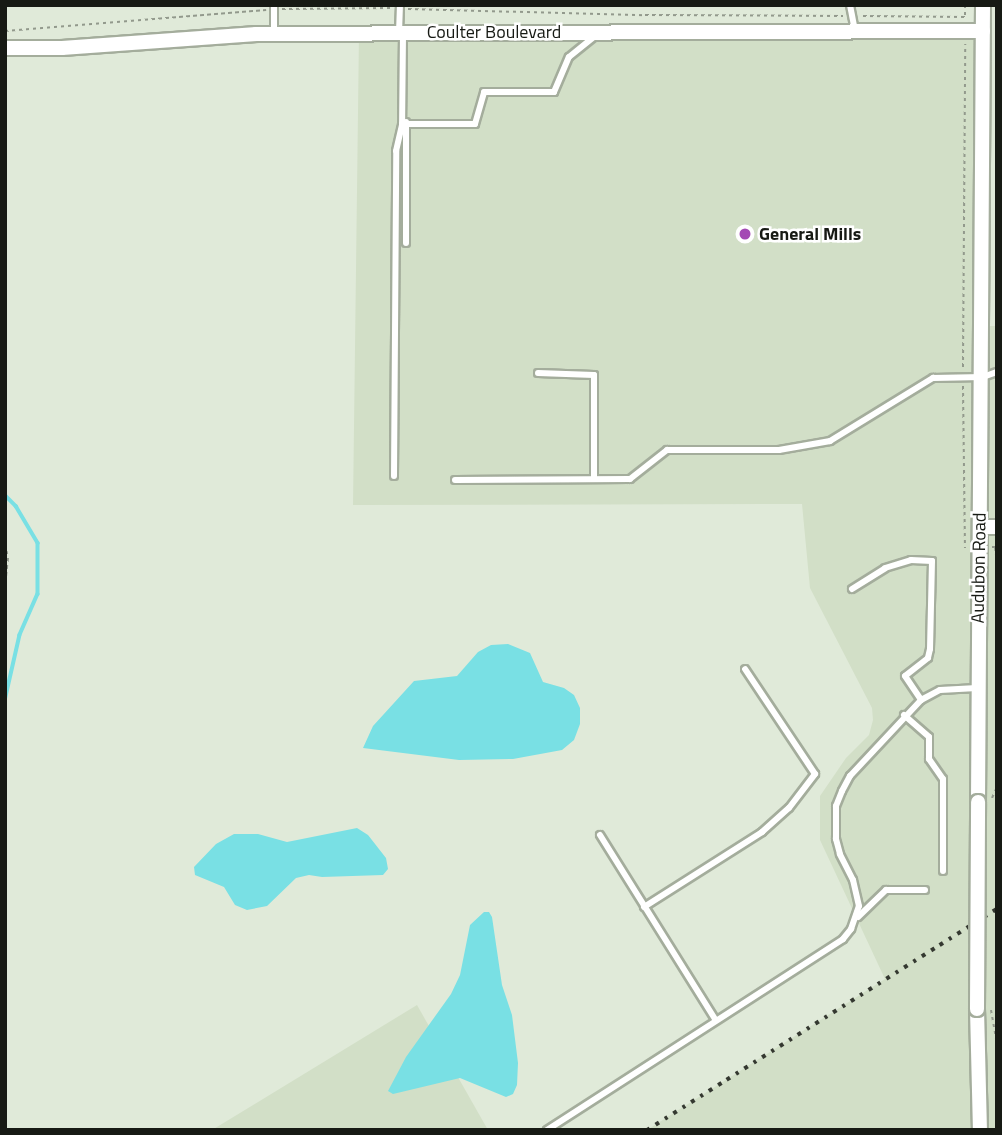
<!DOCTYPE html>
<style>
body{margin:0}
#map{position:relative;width:1002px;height:1135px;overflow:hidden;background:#e0ead9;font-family:"Titillium Web",sans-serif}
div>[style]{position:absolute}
.built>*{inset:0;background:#d2dfc7}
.water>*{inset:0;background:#79e0e4}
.stream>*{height:3.5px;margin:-1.75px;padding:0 1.75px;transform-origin:1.75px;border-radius:1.75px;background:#79e0e4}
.path>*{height:2px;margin-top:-1px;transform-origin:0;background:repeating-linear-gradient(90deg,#92998c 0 3.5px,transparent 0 7px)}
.roads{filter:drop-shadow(2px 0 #a4ad9c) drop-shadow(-2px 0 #a4ad9c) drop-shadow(0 2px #a4ad9c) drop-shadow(0 -2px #a4ad9c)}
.service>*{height:6px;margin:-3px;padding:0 3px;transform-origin:3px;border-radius:3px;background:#fff}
.tertiary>*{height:14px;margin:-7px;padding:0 7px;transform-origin:7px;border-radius:7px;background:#fff}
.rail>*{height:3.5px;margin-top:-1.75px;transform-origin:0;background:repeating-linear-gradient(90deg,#343830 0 3.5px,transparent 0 10.5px)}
.bridges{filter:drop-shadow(2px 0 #a4ad9c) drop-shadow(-2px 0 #a4ad9c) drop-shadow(0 2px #a4ad9c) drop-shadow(0 -2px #a4ad9c)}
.tertiary-bridge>*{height:14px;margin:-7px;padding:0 7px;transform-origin:7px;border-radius:7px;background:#fff}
.dots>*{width:19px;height:19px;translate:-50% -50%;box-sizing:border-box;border:4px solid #fff;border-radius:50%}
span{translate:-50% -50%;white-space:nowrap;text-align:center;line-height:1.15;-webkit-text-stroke:5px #fff;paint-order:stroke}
.street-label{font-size:18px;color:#171a14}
.poi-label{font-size:18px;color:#171a14;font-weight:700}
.left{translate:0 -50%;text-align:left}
.frame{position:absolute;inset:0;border:7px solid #171a14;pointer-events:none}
</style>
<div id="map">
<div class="built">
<div style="clip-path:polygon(983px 31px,983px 326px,997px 326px,997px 1130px,647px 1130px,885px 979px,820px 840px,820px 796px,846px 758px,869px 735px,873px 720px,872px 708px,810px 588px,802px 504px,353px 505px,359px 33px)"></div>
<div style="clip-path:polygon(417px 1005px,488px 1130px,212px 1130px)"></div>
</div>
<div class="water">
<div style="clip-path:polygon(508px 644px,530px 653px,543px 682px,564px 688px,574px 695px,580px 708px,580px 724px,574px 740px,562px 750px,513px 759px,459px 760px,363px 748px,373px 726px,414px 681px,457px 676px,478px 652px,491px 645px)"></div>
<div style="clip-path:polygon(357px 828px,368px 835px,386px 858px,388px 869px,383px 875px,322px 877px,309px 875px,296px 878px,267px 906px,247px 910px,235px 905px,224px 887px,195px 875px,194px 867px,216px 844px,234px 834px,258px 834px,287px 842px)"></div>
<div style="clip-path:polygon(484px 912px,489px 912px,492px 917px,502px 985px,512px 1015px,518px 1063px,517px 1085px,513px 1094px,506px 1097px,460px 1078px,393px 1094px,388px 1091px,406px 1057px,451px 994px,460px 975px,470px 925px)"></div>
</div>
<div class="stream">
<div style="left:5px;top:495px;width:16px;rotate:45deg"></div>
<div style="left:16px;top:506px;width:43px;rotate:59.3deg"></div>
<div style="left:38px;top:543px;width:51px;rotate:90deg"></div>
<div style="left:38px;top:594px;width:45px;rotate:113.7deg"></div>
<div style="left:20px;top:635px;width:68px;rotate:102.8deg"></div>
</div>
<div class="path">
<div style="left:965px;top:5px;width:12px;rotate:90deg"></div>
<div style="left:282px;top:9px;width:110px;rotate:-0.5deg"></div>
<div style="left:408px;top:9px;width:237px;rotate:1.5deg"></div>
<div style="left:645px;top:15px;width:198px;rotate:0.3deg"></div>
<div style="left:863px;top:16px;width:102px;rotate:0.6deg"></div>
<div style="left:5px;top:31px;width:262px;rotate:-4.6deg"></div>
<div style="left:963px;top:367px;width:323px;rotate:-89.6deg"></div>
<div style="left:963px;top:386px;width:162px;rotate:89.3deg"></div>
<div style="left:5px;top:544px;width:14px;rotate:78deg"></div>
<div style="left:8px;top:558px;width:30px;rotate:96deg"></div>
<div style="left:992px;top:547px;width:3px"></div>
<div style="left:995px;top:547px;width:17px;rotate:83deg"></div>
<div style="left:992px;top:798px;width:12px;rotate:-66deg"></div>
<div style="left:991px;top:1010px;width:34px;rotate:80deg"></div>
</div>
<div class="roads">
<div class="service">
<div style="left:274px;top:5px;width:29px;rotate:90deg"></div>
<div style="left:850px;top:5px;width:26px;rotate:79deg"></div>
<div style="left:399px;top:33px;width:28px;rotate:-88deg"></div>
<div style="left:403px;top:35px;width:89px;rotate:90.6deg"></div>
<div style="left:402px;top:124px;width:73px"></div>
<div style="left:475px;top:124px;width:33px;rotate:-74deg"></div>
<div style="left:484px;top:92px;width:70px"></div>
<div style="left:554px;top:92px;width:38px;rotate:-67deg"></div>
<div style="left:569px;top:57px;width:36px;rotate:-39deg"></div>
<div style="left:406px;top:243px;width:121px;rotate:-90deg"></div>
<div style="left:538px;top:373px;width:56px;rotate:2deg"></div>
<div style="left:594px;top:375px;width:104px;rotate:90deg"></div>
<div style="left:394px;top:476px;width:325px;rotate:-89.6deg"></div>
<div style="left:396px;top:151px;width:28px;rotate:-77deg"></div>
<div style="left:455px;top:480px;width:175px;rotate:-0.3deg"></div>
<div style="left:630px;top:479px;width:47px;rotate:-38.1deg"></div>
<div style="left:667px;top:450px;width:112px"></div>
<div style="left:779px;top:450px;width:52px;rotate:-10deg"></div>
<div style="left:830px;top:441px;width:121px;rotate:-31.5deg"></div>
<div style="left:933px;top:378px;width:50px;rotate:-1.1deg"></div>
<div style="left:983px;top:377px;width:15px;rotate:-20deg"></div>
<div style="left:852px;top:589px;width:39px;rotate:-32deg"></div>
<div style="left:885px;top:568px;width:27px;rotate:-17deg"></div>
<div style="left:911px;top:560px;width:21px;rotate:3deg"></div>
<div style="left:932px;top:561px;width:88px;rotate:91.3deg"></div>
<div style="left:930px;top:649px;width:9px;rotate:103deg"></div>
<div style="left:928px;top:658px;width:29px;rotate:142deg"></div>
<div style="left:905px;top:676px;width:29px;rotate:56deg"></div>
<div style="left:904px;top:715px;width:33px;rotate:41deg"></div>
<div style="left:929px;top:737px;width:22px;rotate:90deg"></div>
<div style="left:929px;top:759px;width:24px;rotate:55deg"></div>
<div style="left:943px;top:779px;width:92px;rotate:90deg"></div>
<div style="left:600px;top:835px;width:217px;rotate:58deg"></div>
<div style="left:644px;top:907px;width:140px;rotate:-32.4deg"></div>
<div style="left:762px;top:832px;width:36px;rotate:-42deg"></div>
<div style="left:789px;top:808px;width:43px;rotate:-52.6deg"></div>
<div style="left:815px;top:774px;width:126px;rotate:-123.7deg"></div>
<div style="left:858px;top:917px;width:39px;rotate:-44deg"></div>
<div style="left:886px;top:890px;width:39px"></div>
<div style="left:547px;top:1130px;width:352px;rotate:-32.8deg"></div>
<div style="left:843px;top:939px;width:13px;rotate:-51deg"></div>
<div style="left:851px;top:929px;width:24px;rotate:-71deg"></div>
<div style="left:859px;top:906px;width:27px;rotate:-103deg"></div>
<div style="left:853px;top:880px;width:29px;rotate:-117deg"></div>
<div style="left:840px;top:854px;width:16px;rotate:-105deg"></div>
<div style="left:836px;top:839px;width:33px;rotate:-90deg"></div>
<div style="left:836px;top:806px;width:16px;rotate:-68deg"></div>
<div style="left:842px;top:791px;width:17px;rotate:-62deg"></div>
<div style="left:850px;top:776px;width:104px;rotate:-46.9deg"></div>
<div style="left:921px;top:700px;width:21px;rotate:-28deg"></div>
<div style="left:940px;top:690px;width:37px;rotate:-3deg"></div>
</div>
<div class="tertiary">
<div style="left:5px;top:48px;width:57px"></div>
<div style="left:62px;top:48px;width:195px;rotate:-4.1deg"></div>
<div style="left:256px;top:34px;width:727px;rotate:-0.24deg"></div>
<div style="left:980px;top:527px;width:17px"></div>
<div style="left:978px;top:802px;width:797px;rotate:-89.64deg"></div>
<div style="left:977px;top:1009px;width:121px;rotate:88.6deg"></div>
</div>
</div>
<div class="rail">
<div style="left:647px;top:1130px;width:414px;rotate:-32.3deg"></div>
</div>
<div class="bridges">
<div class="tertiary-bridge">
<div style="left:977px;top:1009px;width:207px;rotate:-89.7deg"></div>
</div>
</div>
<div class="dots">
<div style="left:745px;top:234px;background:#a449b4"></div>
</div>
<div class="street-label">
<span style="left:494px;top:32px">Coulter Boulevard</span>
<span style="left:979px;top:568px;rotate:-89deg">Audubon Road</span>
</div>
<div class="poi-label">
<span class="left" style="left:759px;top:234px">General Mills</span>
</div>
<div class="frame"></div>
</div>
